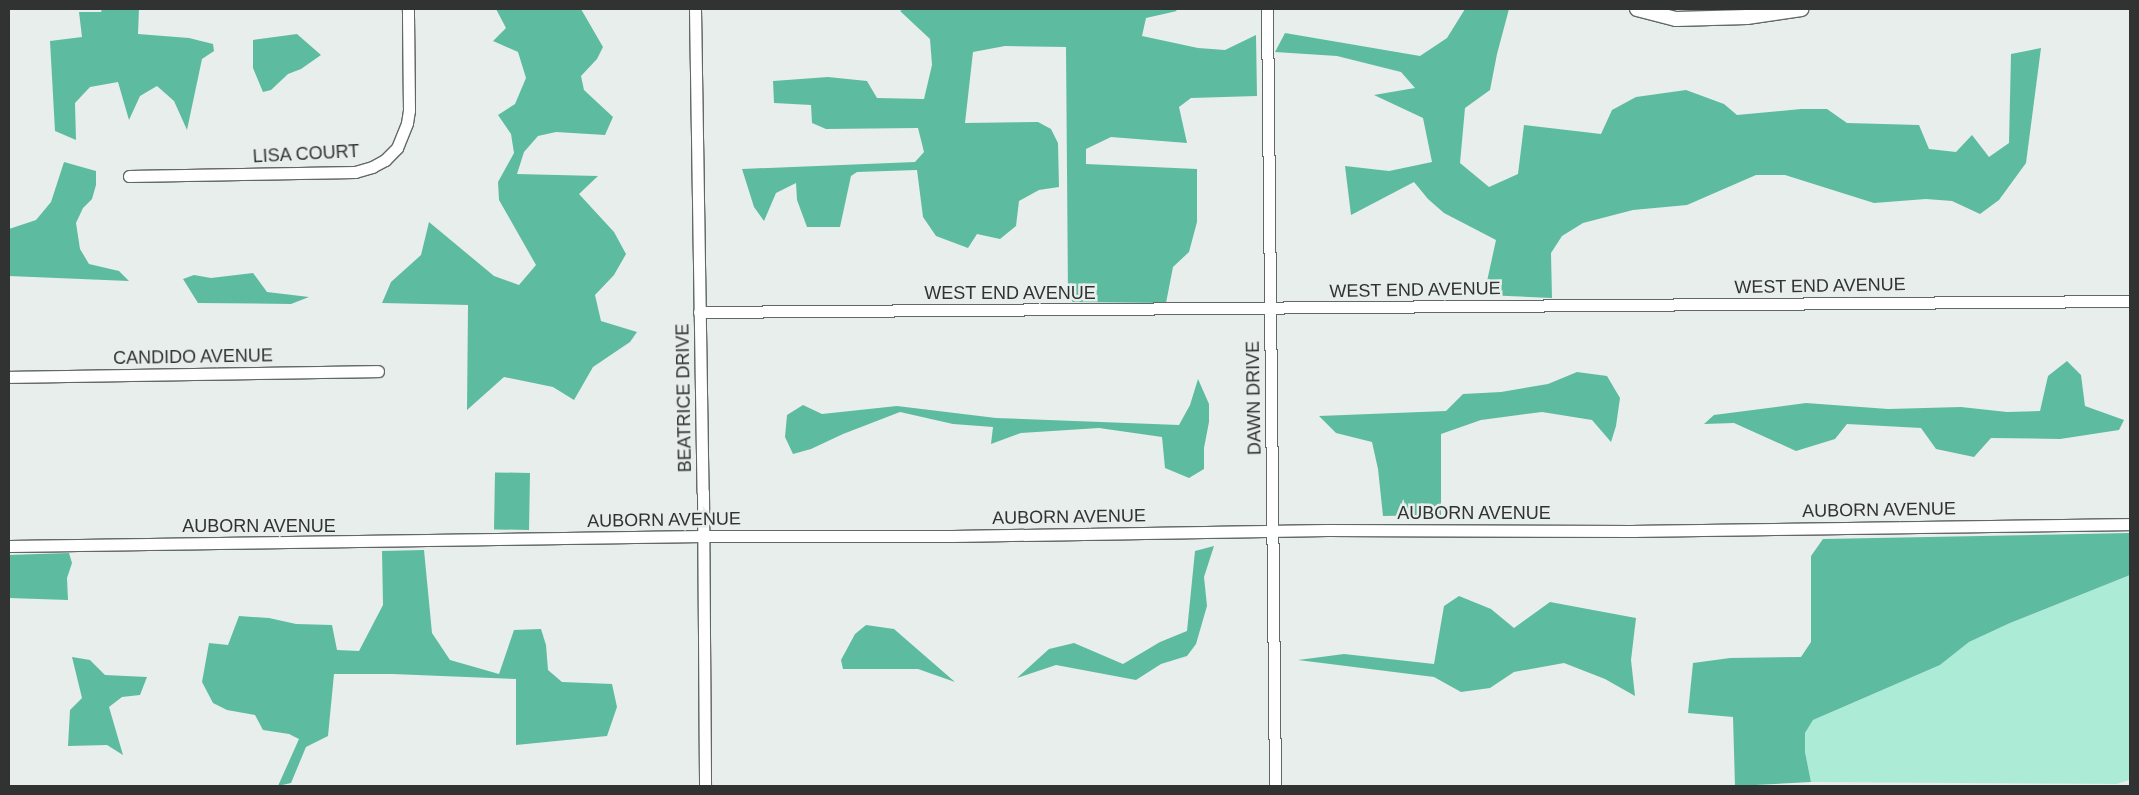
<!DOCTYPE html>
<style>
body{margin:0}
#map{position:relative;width:2139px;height:795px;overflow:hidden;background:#e8eeeb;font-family:Arial,sans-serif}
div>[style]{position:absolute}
.green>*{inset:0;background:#acecd7}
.forest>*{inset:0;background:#5dbca0;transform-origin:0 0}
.roads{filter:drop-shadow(1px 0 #626866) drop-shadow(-1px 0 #626866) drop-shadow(0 1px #626866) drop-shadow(0 -1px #626866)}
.minor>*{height:11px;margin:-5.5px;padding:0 5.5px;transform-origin:5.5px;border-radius:5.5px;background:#fff}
.tertiary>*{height:14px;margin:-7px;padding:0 7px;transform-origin:7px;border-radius:7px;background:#fff}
span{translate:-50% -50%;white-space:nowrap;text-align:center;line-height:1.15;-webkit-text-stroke:5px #e8eeeb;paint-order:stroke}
.street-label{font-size:18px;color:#313333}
.frame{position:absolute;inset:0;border:10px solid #313333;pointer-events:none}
</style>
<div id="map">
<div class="green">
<div style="clip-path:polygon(2130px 575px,2129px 780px,2117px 784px,1811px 782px,1805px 752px,1805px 733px,1813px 720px,1940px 665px,1969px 642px,2010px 623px)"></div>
</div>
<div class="forest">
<div style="clip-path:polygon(102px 9px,139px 9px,138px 34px,189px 38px,213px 44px,214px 51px,202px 59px,187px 130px,174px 101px,157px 86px,140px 96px,129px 120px,118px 82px,90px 87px,75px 103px,76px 140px,55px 131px,50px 41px,82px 37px,79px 12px,101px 12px)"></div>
<div style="clip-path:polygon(496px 9px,581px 9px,603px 47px,597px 59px,581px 76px,584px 90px,613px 117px,605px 135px,556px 132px,538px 136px,524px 152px,517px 174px,598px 176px,579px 194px,614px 232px,626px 254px,614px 275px,595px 295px,601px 321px,637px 332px,630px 342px,593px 367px,574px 400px,553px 387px,504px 377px,467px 410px,468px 305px,382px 303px,391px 282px,421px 255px,429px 222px,494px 276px,519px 285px,536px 265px,499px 200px,498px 182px,514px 153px,511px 134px,498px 115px,515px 104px,526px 78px,518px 52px,493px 41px,506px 28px)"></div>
<div style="clip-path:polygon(904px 9px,1174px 9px,1177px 11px,1146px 18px,1142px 36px,1198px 48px,1225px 50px,1256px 35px,1257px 96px,1191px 98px,1179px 107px,1187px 143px,1111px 137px,1086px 149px,1086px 164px,1197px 169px,1197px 222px,1189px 252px,1173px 267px,1166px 303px,1073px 302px,1068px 297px,1066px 47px,1005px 46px,973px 52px,965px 123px,1038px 122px,1051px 129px,1058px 143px,1059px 187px,1039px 190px,1019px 201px,1016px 226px,1000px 239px,977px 234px,968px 248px,936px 236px,923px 217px,917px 170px,857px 172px,851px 176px,840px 227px,807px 227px,797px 200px,796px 183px,776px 193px,764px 221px,754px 207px,742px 169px,915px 162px,924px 152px,918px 128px,826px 129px,812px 123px,811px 105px,774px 103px,773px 81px,828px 77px,867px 81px,877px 98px,924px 99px,932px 65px,930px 39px,900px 11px)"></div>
<div style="clip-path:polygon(1465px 9px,1509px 9px,1497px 54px,1490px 90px,1465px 108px,1460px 163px,1489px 187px,1518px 174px,1524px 125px,1601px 134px,1612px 110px,1636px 97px,1686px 90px,1724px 104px,1737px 115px,1801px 109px,1827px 109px,1847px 123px,1919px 125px,1929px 149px,1956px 152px,1972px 135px,1989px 157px,2009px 143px,2011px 54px,2041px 48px,2026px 163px,1999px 200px,1980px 214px,1952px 201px,1926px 199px,1874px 203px,1785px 175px,1756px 175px,1687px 205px,1633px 210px,1583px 223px,1562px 236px,1551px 253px,1552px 298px,1484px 295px,1496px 240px,1444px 213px,1428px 199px,1414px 182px,1351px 215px,1345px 166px,1389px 171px,1432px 162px,1423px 118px,1374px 95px,1415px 88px,1401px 72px,1337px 56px,1275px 52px,1285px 33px,1420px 56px,1447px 38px)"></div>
<div style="clip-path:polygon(297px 34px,321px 55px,301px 69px,288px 74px,271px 90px,263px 92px,253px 68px,253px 40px)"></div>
<div style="clip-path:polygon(64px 162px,96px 171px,96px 185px,92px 199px,83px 208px,76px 223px,80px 249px,89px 264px,119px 271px,129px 281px,9px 276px,9px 229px,36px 220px,51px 202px)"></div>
<div style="clip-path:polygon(253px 273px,267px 292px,309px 297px,291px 304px,198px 303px,183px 279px,194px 275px,211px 278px)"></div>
<div style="clip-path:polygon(2067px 361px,2081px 375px,2085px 406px,2124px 420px,2119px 430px,2060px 439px,1991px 438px,1974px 457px,1936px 449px,1921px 428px,1847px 424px,1835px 439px,1796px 451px,1734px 423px,1704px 424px,1714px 415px,1806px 403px,1888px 409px,1961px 407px,2007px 412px,2040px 411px,2048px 376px)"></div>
<div style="clip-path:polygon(1577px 372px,1607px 376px,1620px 398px,1616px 426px,1611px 442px,1592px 420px,1542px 412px,1481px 420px,1441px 434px,1441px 515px,1383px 516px,1378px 469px,1372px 442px,1336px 433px,1319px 416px,1446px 411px,1463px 394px,1501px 392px,1548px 384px)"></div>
<div style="clip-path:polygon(1198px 379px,1209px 404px,1209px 422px,1204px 448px,1204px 469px,1189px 478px,1165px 468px,1162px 437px,1099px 428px,1021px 433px,991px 444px,993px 427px,953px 424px,900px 412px,843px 434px,811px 449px,793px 454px,785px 437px,787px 415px,803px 405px,822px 414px,897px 406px,996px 418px,1179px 425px,1190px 405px)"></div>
<div style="left:530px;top:473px;width:57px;height:35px;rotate:91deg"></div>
<div style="clip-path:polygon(2130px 533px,2130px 575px,2010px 623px,1969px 642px,1940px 665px,1813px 720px,1805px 733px,1805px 752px,1811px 782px,1735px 786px,1733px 717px,1688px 713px,1693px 663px,1730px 658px,1801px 657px,1811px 642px,1811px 556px,1823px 539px)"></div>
<div style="clip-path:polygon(1214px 546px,1204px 577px,1207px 606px,1196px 644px,1187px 656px,1161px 664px,1136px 680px,1056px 665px,1017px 678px,1049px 649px,1074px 643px,1123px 664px,1160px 642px,1187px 631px,1195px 551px)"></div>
<div style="clip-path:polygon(424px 550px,432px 633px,450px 660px,499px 674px,514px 630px,541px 629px,546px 645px,548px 670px,562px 682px,612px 684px,617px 707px,607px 736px,516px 745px,516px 679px,392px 674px,334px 674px,328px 736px,306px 747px,291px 783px,278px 786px,299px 739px,289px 734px,263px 730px,255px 715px,227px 710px,213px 703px,202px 682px,209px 643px,228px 645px,239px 616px,269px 618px,296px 624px,332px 625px,337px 650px,359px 651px,383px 605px,382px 551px)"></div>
<div style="clip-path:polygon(69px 553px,72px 563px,67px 578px,68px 600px,9px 598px,9px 555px)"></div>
<div style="clip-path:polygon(1459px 596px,1491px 609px,1514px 628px,1550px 602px,1636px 618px,1631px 660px,1635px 696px,1605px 679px,1564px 663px,1514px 672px,1490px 688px,1461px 692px,1434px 677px,1298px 660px,1344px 654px,1434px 664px,1444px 606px)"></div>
<div style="clip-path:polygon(866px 625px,894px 629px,955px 682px,918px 669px,843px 669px,841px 660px,855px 634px)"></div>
<div style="clip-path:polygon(72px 657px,90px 660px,105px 675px,147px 677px,140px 695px,122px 697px,109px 707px,123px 755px,107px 745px,68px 746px,70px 710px,82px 698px)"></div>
</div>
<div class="roads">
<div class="minor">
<div style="left:695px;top:9px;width:483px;rotate:89.1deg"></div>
<div style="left:703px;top:492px;width:294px;rotate:89.6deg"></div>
<div style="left:1267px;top:9px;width:777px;rotate:89.41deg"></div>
<div style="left:129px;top:176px;width:226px;rotate:-1deg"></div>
<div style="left:355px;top:172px;width:18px;rotate:-16deg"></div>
<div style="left:372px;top:167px;width:15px;rotate:-28deg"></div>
<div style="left:385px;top:160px;width:17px;rotate:-45deg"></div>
<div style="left:397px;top:148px;width:27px;rotate:-68deg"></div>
<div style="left:407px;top:123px;width:13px;rotate:-81deg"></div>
<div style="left:409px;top:110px;width:101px;rotate:-90.6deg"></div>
<div style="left:699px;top:312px;width:1431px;rotate:-0.44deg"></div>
<div style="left:9px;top:377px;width:369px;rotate:-0.9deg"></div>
<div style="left:9px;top:546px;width:694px;rotate:-0.83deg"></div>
<div style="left:703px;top:536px;width:249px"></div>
<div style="left:952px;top:536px;width:375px;rotate:-0.9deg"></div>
<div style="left:1327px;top:530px;width:308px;rotate:0.2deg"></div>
<div style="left:1635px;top:531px;width:495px;rotate:-0.8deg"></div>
</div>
<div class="tertiary">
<div style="left:1637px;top:9px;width:40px;rotate:14.4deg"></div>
<div style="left:1676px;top:19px;width:71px;rotate:-1.6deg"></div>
<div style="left:1747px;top:17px;width:55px;rotate:-8.4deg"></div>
</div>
</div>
<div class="street-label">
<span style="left:306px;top:154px;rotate:-3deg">LISA COURT</span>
<span style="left:1820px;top:286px;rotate:-1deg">WEST END AVENUE</span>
<span style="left:1415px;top:290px;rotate:-1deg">WEST END AVENUE</span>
<span style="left:1010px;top:293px">WEST END AVENUE</span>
<span style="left:193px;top:357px;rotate:-1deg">CANDIDO AVENUE</span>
<span style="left:684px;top:398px;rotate:-91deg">BEATRICE DRIVE</span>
<span style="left:1254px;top:398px;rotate:-91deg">DAWN DRIVE</span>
<span style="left:1879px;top:510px;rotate:-1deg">AUBORN AVENUE</span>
<span style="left:1474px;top:513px">AUBORN AVENUE</span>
<span style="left:1069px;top:517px;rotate:-1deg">AUBORN AVENUE</span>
<span style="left:664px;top:520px;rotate:-1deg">AUBORN AVENUE</span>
<span style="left:259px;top:526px">AUBORN AVENUE</span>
</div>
<div class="frame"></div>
</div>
